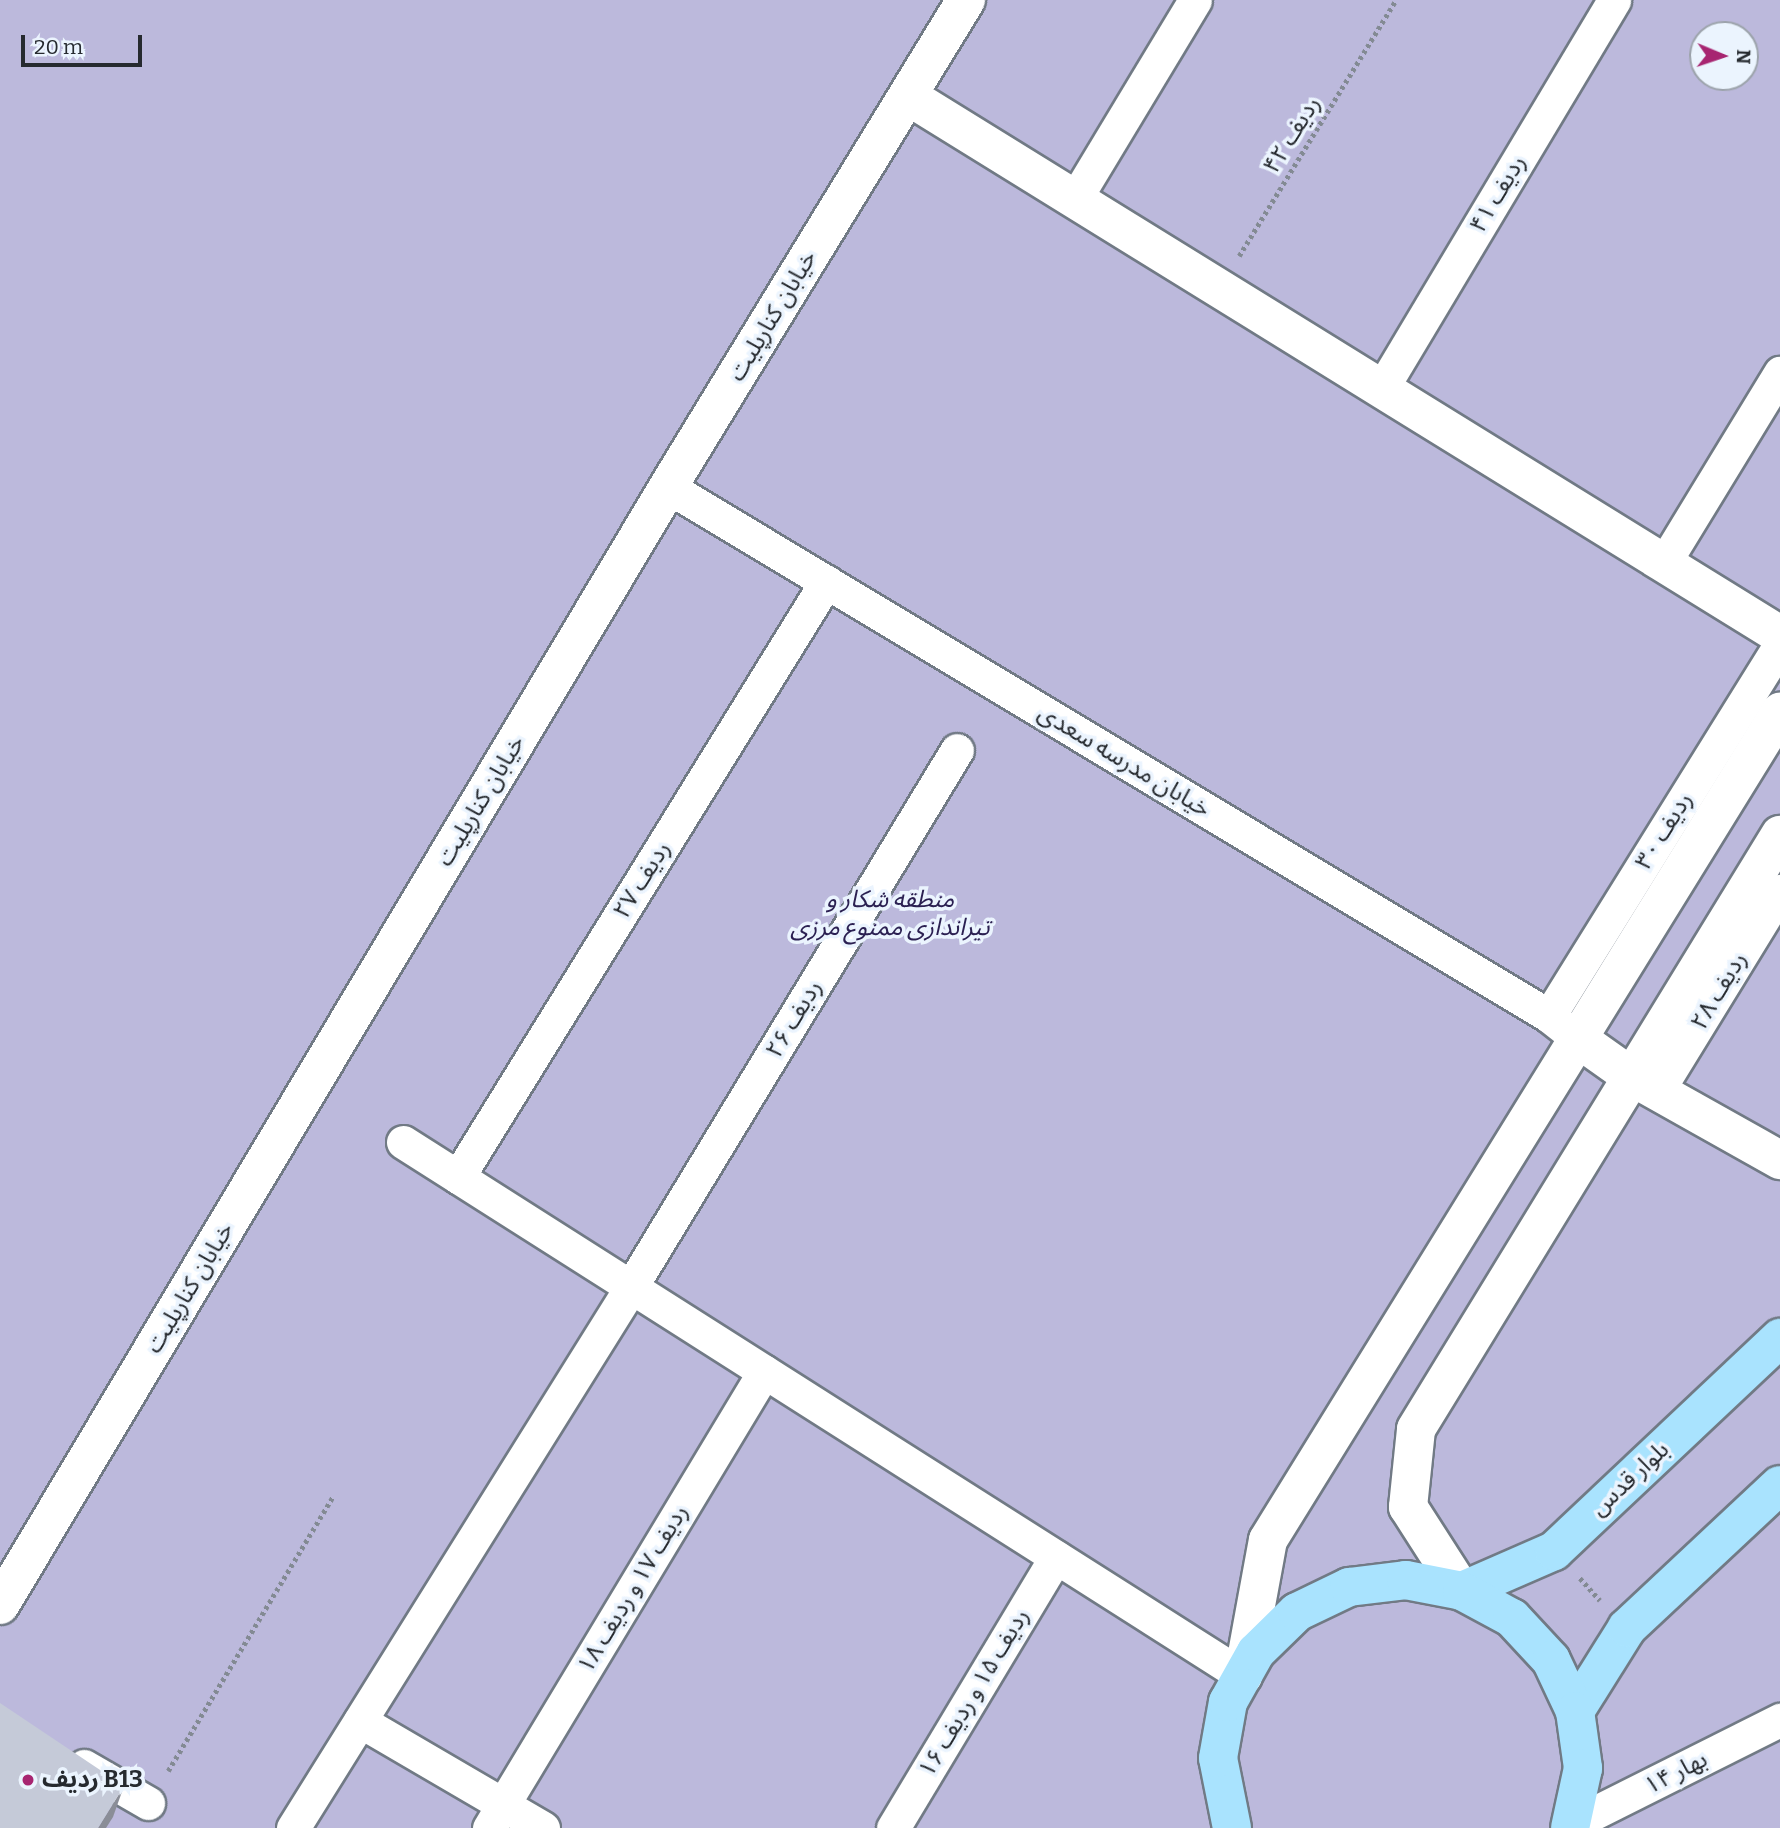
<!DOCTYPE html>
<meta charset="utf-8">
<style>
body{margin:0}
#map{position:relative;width:1780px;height:1828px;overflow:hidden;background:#dce7f3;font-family:Bitter,"Noto Sans Arabic",serif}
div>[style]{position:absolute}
.green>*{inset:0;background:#bcb9dc}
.path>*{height:4.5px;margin-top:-2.25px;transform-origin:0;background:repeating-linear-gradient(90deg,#838a93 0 3.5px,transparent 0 7px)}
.roads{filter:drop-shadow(2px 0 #717a85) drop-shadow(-2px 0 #717a85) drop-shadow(0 2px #717a85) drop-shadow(0 -2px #717a85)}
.minor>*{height:33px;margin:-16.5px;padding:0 16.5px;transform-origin:16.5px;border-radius:16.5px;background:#fff}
.tertiary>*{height:38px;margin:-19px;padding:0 19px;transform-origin:19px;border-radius:19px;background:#fff}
.secondary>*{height:38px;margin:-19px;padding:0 19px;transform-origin:19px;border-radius:19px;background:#fff}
.primary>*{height:38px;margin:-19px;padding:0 19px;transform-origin:19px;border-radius:19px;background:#a9e3fe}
.shaded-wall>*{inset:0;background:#8a8d97}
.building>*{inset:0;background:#c5cad8}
.dots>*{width:19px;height:19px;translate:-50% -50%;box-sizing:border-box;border:4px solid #ebf4fe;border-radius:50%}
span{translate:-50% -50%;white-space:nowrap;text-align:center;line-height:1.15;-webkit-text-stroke:7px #ebf4fe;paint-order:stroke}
.street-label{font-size:24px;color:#262a2f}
.park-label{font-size:24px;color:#2b2052;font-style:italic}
.poi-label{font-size:24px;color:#262a2f;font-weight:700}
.left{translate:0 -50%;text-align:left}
.north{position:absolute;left:1689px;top:21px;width:70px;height:70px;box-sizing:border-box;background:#ebf4fe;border:2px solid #9ca3ab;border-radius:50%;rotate:92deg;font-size:19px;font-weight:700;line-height:28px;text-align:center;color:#262a2f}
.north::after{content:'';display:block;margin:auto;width:24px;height:32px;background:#a72571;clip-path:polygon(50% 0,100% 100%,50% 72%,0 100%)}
.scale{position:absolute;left:21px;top:35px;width:121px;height:32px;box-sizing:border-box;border:4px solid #262a2f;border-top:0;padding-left:9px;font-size:21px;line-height:24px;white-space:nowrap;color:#262a2f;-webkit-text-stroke:5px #ebf4fe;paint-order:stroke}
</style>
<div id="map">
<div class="green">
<div style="clip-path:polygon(evenodd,0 0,1780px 0,1780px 1828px,0 1828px,0 0,1703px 35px,1745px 35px,1745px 77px,1703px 77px,1703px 35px)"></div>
</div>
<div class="path">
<div style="left:1239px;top:256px;width:300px;rotate:-58.5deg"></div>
<div style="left:1580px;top:1578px;width:30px;rotate:48deg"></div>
<div style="left:168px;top:1771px;width:321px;rotate:-59deg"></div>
</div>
<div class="roads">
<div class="minor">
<div style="left:1075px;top:199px;width:232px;rotate:-58.9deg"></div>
<div style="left:1382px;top:388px;width:452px;rotate:-59.1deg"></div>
<div style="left:668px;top:487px;width:1028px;rotate:30.98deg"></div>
<div style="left:1549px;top:1016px;width:36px;rotate:38deg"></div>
<div style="left:1664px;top:563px;width:223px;rotate:-58.6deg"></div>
<div style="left:1549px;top:1016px;width:437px;rotate:-58.1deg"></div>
<div style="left:1657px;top:1092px;width:236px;rotate:-58.5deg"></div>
<div style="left:403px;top:1142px;width:995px;rotate:32.44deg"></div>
<div style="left:458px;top:1177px;width:700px;rotate:-58.26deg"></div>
<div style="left:360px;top:1721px;width:212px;rotate:30.3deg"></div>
<div style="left:84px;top:1766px;width:74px;rotate:30deg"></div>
<div style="left:1572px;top:1824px;width:233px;rotate:-26.6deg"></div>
<div style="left:293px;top:1828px;width:638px;rotate:-58deg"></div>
<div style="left:631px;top:1287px;width:628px;rotate:-58.74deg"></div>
<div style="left:489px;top:1828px;width:533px;rotate:-58.91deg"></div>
<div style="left:893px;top:1828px;width:316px;rotate:-59deg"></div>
</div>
<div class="tertiary">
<div style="left:908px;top:96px;width:1025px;rotate:31.72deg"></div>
<div style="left:1577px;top:1038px;width:67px;rotate:35.3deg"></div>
<div style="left:1632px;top:1077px;width:170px;rotate:29.3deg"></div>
<div style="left:1462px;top:1591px;width:100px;rotate:-122.7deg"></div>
<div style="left:1408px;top:1507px;width:78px;rotate:-84.1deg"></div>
<div style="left:1416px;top:1429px;width:697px;rotate:-58.5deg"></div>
<div style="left:1243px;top:1676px;width:138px;rotate:-79.6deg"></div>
<div style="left:1268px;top:1540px;width:974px;rotate:-58.27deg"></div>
</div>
<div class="secondary">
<div style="left:0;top:1605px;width:1302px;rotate:-59.14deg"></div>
<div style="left:668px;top:487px;width:571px;rotate:-58.54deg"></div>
</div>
<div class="primary">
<div style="left:1462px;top:1591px;width:100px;rotate:-23.5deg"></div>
<div style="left:1554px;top:1551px;width:311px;rotate:-43.3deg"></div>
<div style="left:1575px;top:1711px;width:98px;rotate:-57.9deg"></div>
<div style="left:1627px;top:1628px;width:209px;rotate:-43.1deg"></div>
<div style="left:1232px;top:1828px;width:71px;rotate:-101.3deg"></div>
<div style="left:1218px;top:1758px;width:57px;rotate:-79.9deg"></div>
<div style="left:1228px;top:1702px;width:57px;rotate:-60.8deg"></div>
<div style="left:1256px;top:1652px;width:57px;rotate:-44.3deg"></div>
<div style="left:1297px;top:1612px;width:58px;rotate:-25.7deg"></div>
<div style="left:1349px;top:1587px;width:57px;rotate:-7deg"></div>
<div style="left:1406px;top:1580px;width:57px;rotate:11.1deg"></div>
<div style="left:1462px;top:1591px;width:57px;rotate:28.4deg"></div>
<div style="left:1512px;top:1618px;width:57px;rotate:47.1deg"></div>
<div style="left:1551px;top:1660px;width:56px;rotate:64.8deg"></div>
<div style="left:1575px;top:1711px;width:58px;rotate:82deg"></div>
<div style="left:1583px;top:1768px;width:61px;rotate:102.2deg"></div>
</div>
</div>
<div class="shaded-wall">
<div style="clip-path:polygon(124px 1786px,113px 1817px,106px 1828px,98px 1828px)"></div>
</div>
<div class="building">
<div style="clip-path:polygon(0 1703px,124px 1786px,98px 1828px,0 1828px)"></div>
</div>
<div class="dots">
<div style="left:28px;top:1780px;background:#a72571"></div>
</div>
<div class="street-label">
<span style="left:1292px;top:135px;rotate:-58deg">ردیف ۴۲</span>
<span style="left:1498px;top:194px;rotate:-59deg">ردیف ۴۱</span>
<span style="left:773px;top:316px;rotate:-59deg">خیابان کنارپلیت</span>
<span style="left:1124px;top:761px;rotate:31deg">خیابان مدرسه سعدی</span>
<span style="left:481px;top:801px;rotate:-59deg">خیابان کنارپلیت</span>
<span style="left:1664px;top:831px;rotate:-58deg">ردیف ۳۰</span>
<span style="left:642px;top:880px;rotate:-58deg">ردیف ۲۷</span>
<span style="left:1719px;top:991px;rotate:-59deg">ردیف ۲۸</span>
<span style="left:794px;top:1019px;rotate:-59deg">ردیف ۲۶</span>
<span style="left:190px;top:1288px;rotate:-59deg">خیابان کنارپلیت</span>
<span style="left:1630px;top:1479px;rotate:-43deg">بلوار قدس</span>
<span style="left:633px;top:1589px;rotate:-59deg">ردیف ۱۷ و ردیف ۱۸</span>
<span style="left:974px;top:1693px;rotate:-59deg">ردیف ۱۵ و ردیف ۱۶</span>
<span style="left:1676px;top:1773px;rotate:-27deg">بهار ۱۴</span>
</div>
<div class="park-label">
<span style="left:890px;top:914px">منطقه شکار و<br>تیراندازی ممنوع مرزی</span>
</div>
<div class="poi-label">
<span class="left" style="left:42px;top:1780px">ردیف B13</span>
</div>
<div class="north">N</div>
<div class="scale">20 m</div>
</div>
